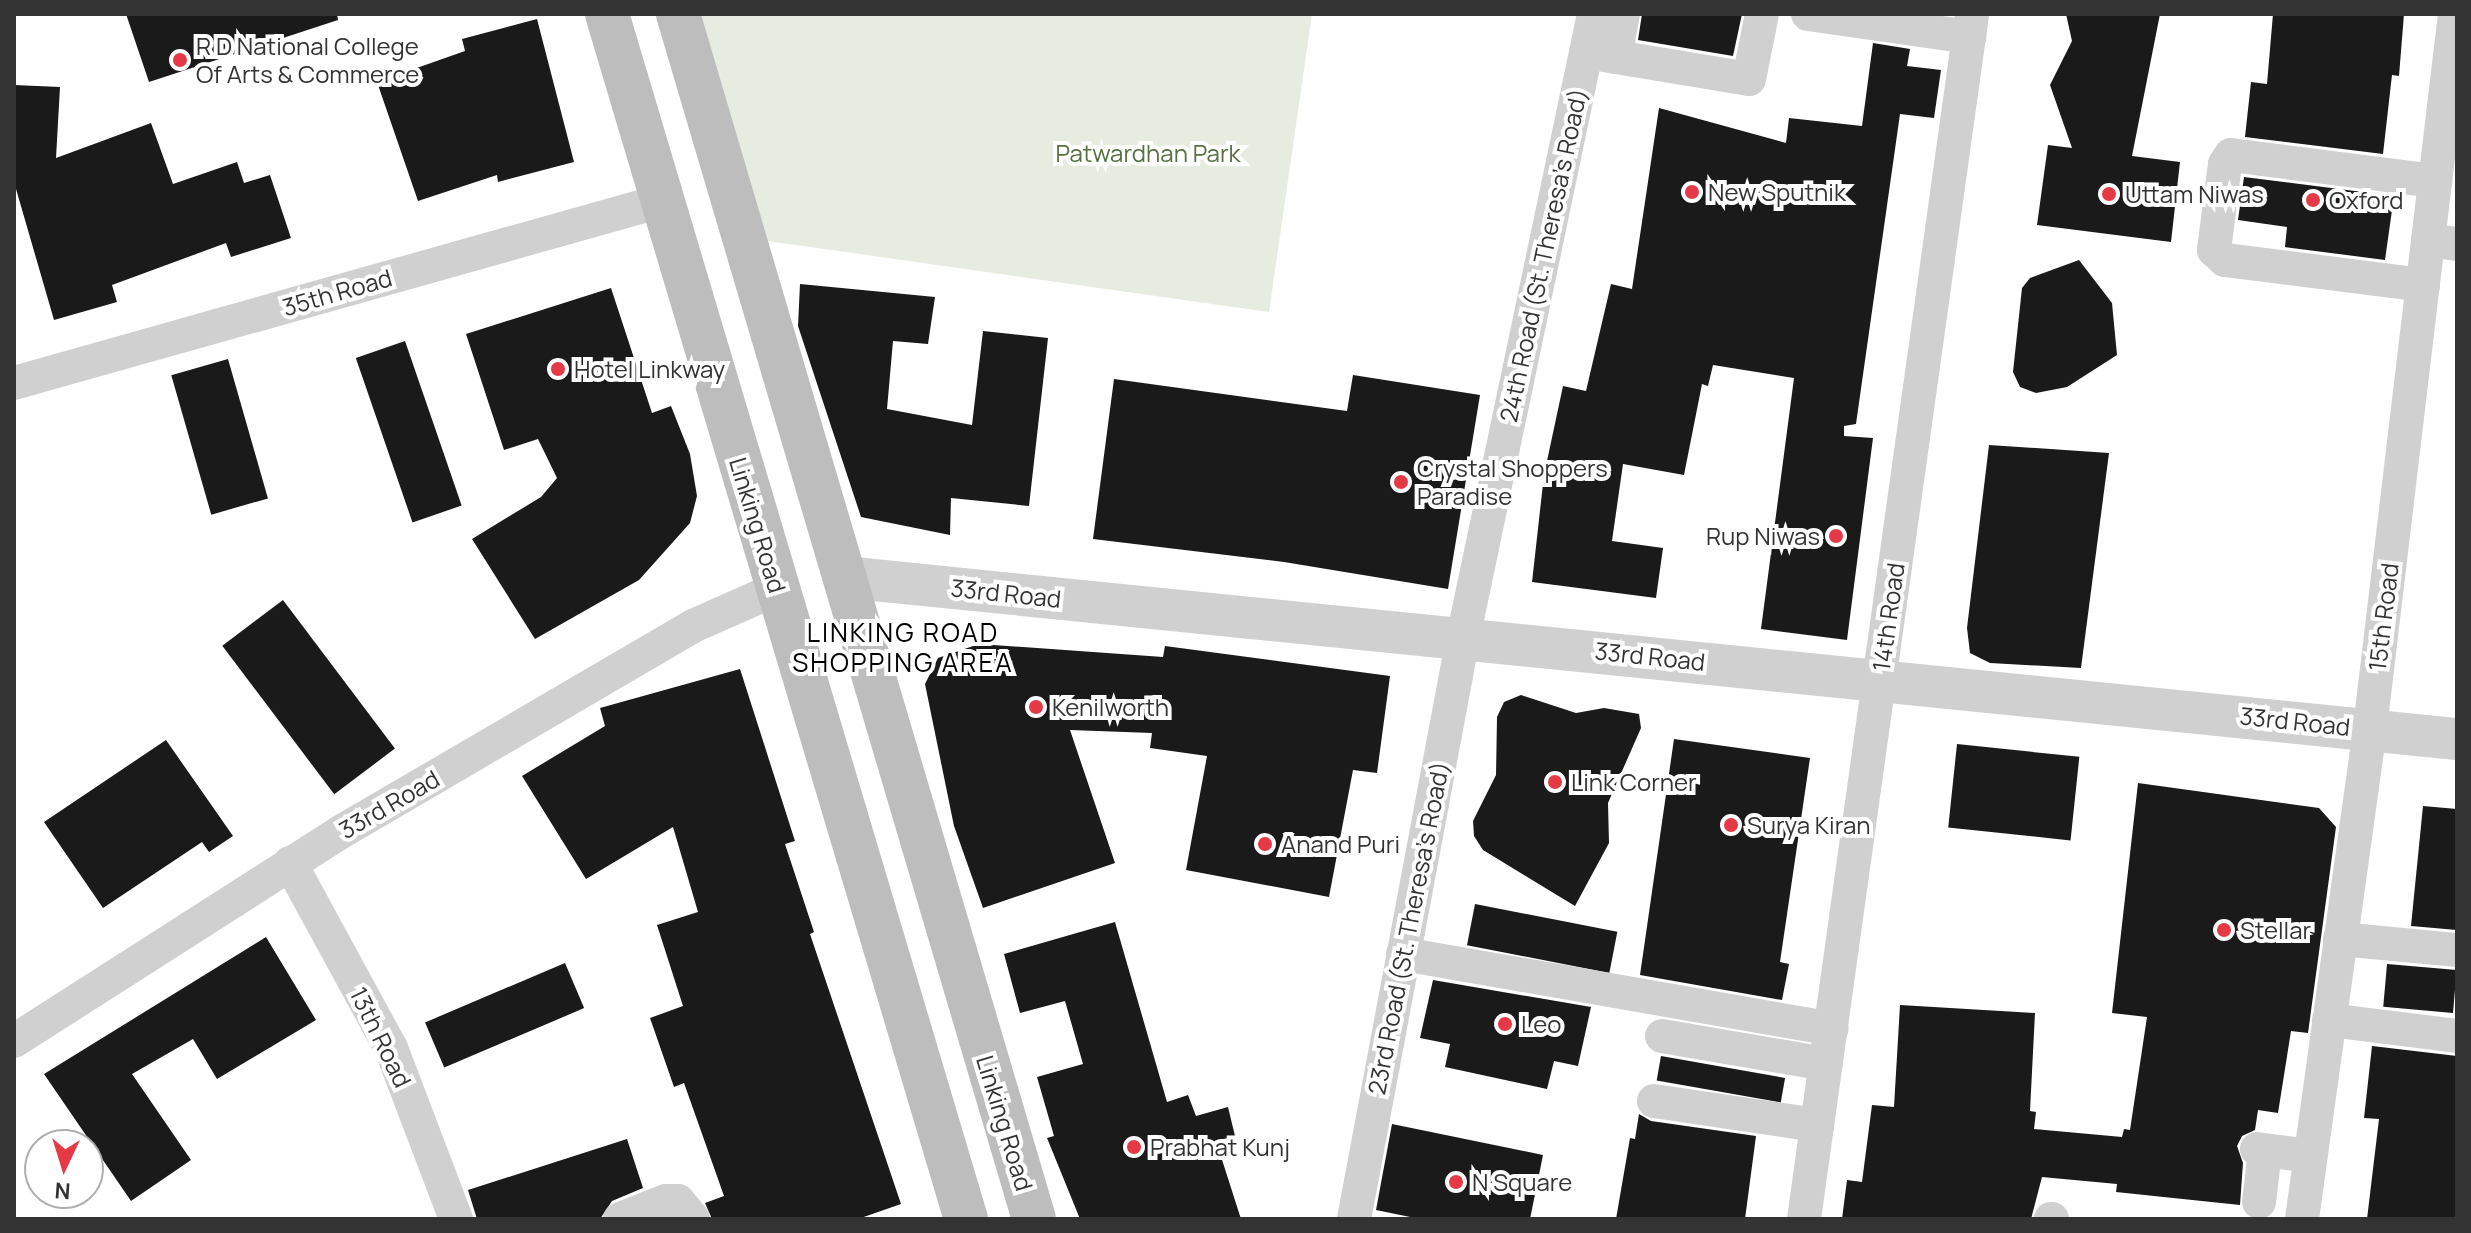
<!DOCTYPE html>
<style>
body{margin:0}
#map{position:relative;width:2471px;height:1233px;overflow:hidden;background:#fff;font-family:Manrope,sans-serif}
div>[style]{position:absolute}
.green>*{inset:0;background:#e6ecdf}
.building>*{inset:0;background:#1a1a1a;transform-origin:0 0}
.minor>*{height:34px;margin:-17px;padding:0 17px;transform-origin:17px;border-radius:17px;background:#d0d0d0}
.tertiary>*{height:42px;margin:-21px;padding:0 21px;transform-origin:21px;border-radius:21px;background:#d0d0d0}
.secondary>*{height:44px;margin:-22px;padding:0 22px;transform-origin:22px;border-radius:22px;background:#bdbdbd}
.dots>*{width:22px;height:22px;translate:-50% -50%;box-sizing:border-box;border:4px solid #fff;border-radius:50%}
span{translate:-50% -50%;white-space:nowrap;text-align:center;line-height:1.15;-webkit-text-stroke:8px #fff;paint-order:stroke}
.poi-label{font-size:24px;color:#333}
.left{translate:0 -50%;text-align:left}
.right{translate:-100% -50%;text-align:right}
.park-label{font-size:24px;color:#56703f}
.street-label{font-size:24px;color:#333}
.neighbourhood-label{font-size:26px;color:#000;letter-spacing:2px}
.frame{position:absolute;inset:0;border:16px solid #333;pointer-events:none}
.north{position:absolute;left:24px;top:1129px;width:80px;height:80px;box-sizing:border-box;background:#fff;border:2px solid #adadad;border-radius:50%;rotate:184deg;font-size:22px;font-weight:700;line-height:32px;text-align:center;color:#333}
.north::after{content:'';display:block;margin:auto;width:28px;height:36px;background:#e63946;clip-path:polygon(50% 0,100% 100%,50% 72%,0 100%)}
</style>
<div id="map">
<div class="green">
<div style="clip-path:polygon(694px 14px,1312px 14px,1269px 312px,761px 240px)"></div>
</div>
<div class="building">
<div style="clip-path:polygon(126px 14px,337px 14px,338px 20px,149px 82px)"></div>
<div style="clip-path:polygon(1642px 14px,1742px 14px,1733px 56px,1638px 40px)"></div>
<div style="clip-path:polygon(2066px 14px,2160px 14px,2132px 156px,2180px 162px,2171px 242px,2037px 225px,2048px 145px,2072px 148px,2050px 85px,2072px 41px)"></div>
<div style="clip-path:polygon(2273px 14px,2404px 14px,2399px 76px,2392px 75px,2383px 154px,2245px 137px,2251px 82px,2267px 84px)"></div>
<div style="clip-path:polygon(537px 19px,574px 162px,498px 182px,497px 175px,418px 201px,377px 82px,465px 51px,462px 39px)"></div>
<div style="clip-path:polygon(1873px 43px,1910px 49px,1907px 66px,1941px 70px,1934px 118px,1900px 114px,1856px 424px,1844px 426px,1844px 436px,1873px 438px,1847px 640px,1761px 629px,1794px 378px,1713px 365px,1708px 386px,1702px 384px,1684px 475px,1623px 464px,1612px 541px,1663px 548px,1656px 598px,1532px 582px,1544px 475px,1563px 386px,1586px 391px,1611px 284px,1632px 289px,1659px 108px,1786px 143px,1789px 118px,1862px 126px)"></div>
<div style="clip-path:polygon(14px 85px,60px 87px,56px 158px,151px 123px,173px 184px,237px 162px,244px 183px,270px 175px,291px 238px,231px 257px,226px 243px,112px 285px,117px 302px,54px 320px,14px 182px)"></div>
<div style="clip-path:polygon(2244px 177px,2394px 196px,2385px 260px,2285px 247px,2287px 227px,2238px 220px)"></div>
<div style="clip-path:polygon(2079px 260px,2112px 303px,2117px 355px,2067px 387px,2036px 393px,2020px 387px,2013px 372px,2022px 288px,2030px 278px)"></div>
<div style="clip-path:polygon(800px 284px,935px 297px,928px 344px,893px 341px,887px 409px,972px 425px,983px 331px,1048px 338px,1029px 506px,951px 498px,950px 535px,861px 517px,798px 326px)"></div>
<div style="clip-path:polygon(611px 288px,652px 413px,671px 406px,690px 454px,697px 496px,690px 523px,639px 580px,535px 639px,472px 539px,541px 497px,557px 478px,538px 439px,504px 450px,466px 334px)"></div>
<div style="left:405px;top:341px;width:174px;height:52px;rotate:71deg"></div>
<div style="left:228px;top:359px;width:145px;height:59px;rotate:74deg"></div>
<div style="clip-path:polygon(1353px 375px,1480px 395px,1448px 589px,1284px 562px,1093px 539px,1114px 379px,1347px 411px)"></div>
<div style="clip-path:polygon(1989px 445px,2109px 453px,2081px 668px,1990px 663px,1970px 653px,1967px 628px)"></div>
<div style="left:283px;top:600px;width:186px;height:76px;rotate:53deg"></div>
<div style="clip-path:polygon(979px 644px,1163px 657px,1165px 646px,1390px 676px,1377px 773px,1353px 770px,1329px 897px,1186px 870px,1207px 756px,1150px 748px,1152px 733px,1070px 730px,1115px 863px,983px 908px,954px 826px,925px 684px,938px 658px)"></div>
<div style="clip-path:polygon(740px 669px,795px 841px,785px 844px,814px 932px,810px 934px,901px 1204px,858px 1219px,712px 1219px,705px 1203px,724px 1196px,684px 1083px,674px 1087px,650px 1018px,683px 1006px,657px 925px,698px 912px,673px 827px,586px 879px,522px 776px,605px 726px,600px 708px)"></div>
<div style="clip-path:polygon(1521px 695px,1576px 713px,1604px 708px,1639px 714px,1641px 728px,1608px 803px,1609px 843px,1575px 906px,1483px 850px,1474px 836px,1473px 821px,1496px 775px,1497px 717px,1504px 702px)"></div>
<div style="clip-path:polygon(1674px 739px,1810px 758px,1780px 962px,1789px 964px,1782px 1000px,1640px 975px)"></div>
<div style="clip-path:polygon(166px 740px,233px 836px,209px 852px,202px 842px,103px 908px,44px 822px)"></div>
<div style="left:1957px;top:744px;width:123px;height:84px;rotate:6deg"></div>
<div style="clip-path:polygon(2138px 783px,2319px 808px,2336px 827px,2308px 1033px,2291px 1031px,2278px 1113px,2258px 1110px,2255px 1130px,2242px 1136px,2237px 1146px,2243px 1163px,2240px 1205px,2116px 1192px,2117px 1184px,2042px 1177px,2031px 1219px,1842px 1219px,1847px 1180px,1862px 1182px,1872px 1105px,1894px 1107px,1900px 1005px,2035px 1013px,2030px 1111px,2036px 1112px,2034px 1129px,2122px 1137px,2124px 1129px,2130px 1130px,2147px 1017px,2112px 1013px)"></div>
<div style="clip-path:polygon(2423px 806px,2457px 809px,2457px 930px,2411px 926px)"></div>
<div style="left:1475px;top:904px;width:145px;height:42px;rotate:11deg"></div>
<div style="clip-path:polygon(1115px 922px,1167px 1102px,1188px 1095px,1196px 1116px,1228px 1107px,1235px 1136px,1216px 1141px,1241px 1219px,1080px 1219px,1047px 1138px,1054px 1136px,1037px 1077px,1083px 1064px,1065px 1001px,1020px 1013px,1004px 954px)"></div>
<div style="clip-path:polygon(266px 937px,316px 1020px,217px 1079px,193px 1039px,132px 1074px,191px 1160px,131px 1201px,44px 1074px)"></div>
<div style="left:565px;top:963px;width:49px;height:152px;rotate:67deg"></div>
<div style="left:2387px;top:964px;width:70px;height:43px;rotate:5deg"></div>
<div style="clip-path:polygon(1433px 980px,1591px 1007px,1578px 1066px,1554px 1061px,1547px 1089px,1445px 1067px,1450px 1044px,1420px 1038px)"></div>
<div style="clip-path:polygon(2372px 1046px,2457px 1056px,2457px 1219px,2367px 1219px,2379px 1119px,2364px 1118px)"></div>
<div style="left:1661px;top:1056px;width:126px;height:25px;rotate:10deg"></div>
<div style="clip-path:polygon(1639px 1114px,1651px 1121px,1756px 1136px,1745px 1219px,1616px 1219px,1630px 1138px,1635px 1139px)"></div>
<div style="clip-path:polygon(1392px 1124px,1543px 1155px,1530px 1219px,1420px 1219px,1376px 1210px)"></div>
<div style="clip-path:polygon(627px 1139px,643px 1188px,612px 1201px,600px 1219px,477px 1219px,468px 1190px)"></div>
</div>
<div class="minor">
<div style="left:1808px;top:14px;width:163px;rotate:8.1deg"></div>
<div style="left:1586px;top:52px;width:165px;rotate:9.4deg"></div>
<div style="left:1749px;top:79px;width:66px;rotate:-78.7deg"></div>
<div style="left:1615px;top:57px;width:44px;rotate:-79.5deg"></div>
<div style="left:2428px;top:240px;width:29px;rotate:8deg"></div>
<div style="left:2423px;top:285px;width:200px;rotate:-172.8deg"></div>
<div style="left:2225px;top:260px;width:15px;rotate:-138deg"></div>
<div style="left:2214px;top:250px;width:87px;rotate:-82.7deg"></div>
<div style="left:2225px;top:164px;width:11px;rotate:-56deg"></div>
<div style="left:2231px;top:155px;width:206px;rotate:7.3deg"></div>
<div style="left:14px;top:383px;width:672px;rotate:-15.71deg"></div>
<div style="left:290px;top:863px;width:211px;rotate:61.4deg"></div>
<div style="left:391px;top:1048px;width:183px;rotate:69.2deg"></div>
<div style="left:2340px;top:939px;width:118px;rotate:5.4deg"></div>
<div style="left:1403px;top:954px;width:435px;rotate:9.9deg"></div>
<div style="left:2329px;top:1020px;width:129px;rotate:7.1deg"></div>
<div style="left:1662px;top:1036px;width:166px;rotate:9.7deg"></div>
<div style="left:14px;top:1041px;width:386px;rotate:-32.6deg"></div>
<div style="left:339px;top:833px;width:410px;rotate:-30.3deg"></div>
<div style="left:693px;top:626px;width:92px;rotate:-23.8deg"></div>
<div style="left:1654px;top:1101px;width:165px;rotate:8.4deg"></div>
<div style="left:2257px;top:1149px;width:53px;rotate:7.5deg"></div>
<div style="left:2259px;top:1202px;width:51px;rotate:-83.3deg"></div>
<div style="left:620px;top:1219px;width:49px;rotate:-21.4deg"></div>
<div style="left:666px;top:1201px;width:12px"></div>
<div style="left:678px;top:1201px;width:23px;rotate:50deg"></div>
<div style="left:1354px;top:1219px;width:591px;rotate:-79.37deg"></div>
<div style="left:1463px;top:638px;width:638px;rotate:-78.14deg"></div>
<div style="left:1804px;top:1219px;width:1217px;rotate:-82.06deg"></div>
<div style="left:2051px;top:1219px;width:1px"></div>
<div style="left:2302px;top:1219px;width:496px;rotate:-82.1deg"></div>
<div style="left:2370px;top:728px;width:719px;rotate:-83.21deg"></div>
</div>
<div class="tertiary">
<div style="left:844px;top:577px;width:1621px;rotate:5.74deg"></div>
</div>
<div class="secondary">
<div style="left:607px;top:14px;width:1257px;rotate:73.41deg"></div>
<div style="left:678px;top:14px;width:1256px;rotate:73.54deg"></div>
</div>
<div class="dots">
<div style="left:180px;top:60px;background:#e63946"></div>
<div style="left:1692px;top:192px;background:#e63946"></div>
<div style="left:2109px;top:194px;background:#e63946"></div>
<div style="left:2313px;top:200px;background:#e63946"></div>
<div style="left:558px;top:369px;background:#e63946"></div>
<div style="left:1401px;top:482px;background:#e63946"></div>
<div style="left:1836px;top:536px;background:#e63946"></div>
<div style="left:1036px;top:707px;background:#e63946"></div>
<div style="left:1555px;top:782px;background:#e63946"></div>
<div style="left:1731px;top:825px;background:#e63946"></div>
<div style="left:1265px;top:844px;background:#e63946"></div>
<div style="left:2224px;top:930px;background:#e63946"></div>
<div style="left:1505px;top:1024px;background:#e63946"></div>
<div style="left:1134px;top:1147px;background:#e63946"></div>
<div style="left:1456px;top:1182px;background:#e63946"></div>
</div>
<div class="poi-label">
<span class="left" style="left:196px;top:60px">R D National College<br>Of Arts &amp; Commerce</span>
<span class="left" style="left:1708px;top:192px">New Sputnik</span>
<span class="left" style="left:2125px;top:194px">Uttam Niwas</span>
<span class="left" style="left:2329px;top:200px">Oxford</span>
<span class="left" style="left:574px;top:369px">Hotel Linkway</span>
<span class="left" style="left:1417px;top:482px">Crystal Shoppers<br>Paradise</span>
<span class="right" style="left:1820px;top:536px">Rup Niwas</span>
<span class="left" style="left:1052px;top:707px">Kenilworth</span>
<span class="left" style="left:1571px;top:782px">Link Corner</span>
<span class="left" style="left:1747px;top:825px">Surya Kiran</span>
<span class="left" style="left:1281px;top:844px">Anand Puri</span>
<span class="left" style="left:2240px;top:930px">Stellar</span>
<span class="left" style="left:1521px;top:1024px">Leo</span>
<span class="left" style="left:1150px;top:1147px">Prabhat Kunj</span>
<span class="left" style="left:1472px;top:1182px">N Square</span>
</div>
<div class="park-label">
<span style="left:1148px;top:153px">Patwardhan Park</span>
</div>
<div class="street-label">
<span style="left:1543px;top:255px;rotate:-78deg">24th Road (St. Theresa's Road)</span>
<span style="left:337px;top:292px;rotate:-16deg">35th Road</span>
<span style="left:758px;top:525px;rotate:73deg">Linking Road</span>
<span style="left:1006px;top:593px;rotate:6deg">33rd Road</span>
<span style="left:1888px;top:617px;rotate:-82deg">14th Road</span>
<span style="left:2383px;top:617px;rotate:-83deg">15th Road</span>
<span style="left:1650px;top:656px;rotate:6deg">33rd Road</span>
<span style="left:2295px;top:721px;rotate:6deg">33rd Road</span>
<span style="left:389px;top:804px;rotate:-30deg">33rd Road</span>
<span style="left:1408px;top:928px;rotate:-79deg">23rd Road (St. Theresa's Road)</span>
<span style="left:381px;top:1037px;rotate:64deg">13th Road</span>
<span style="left:1005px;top:1123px;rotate:73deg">Linking Road</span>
</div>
<div class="neighbourhood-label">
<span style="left:903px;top:648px">LINKING ROAD<br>SHOPPING AREA</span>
</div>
<div class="frame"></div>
<div class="north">N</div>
</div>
